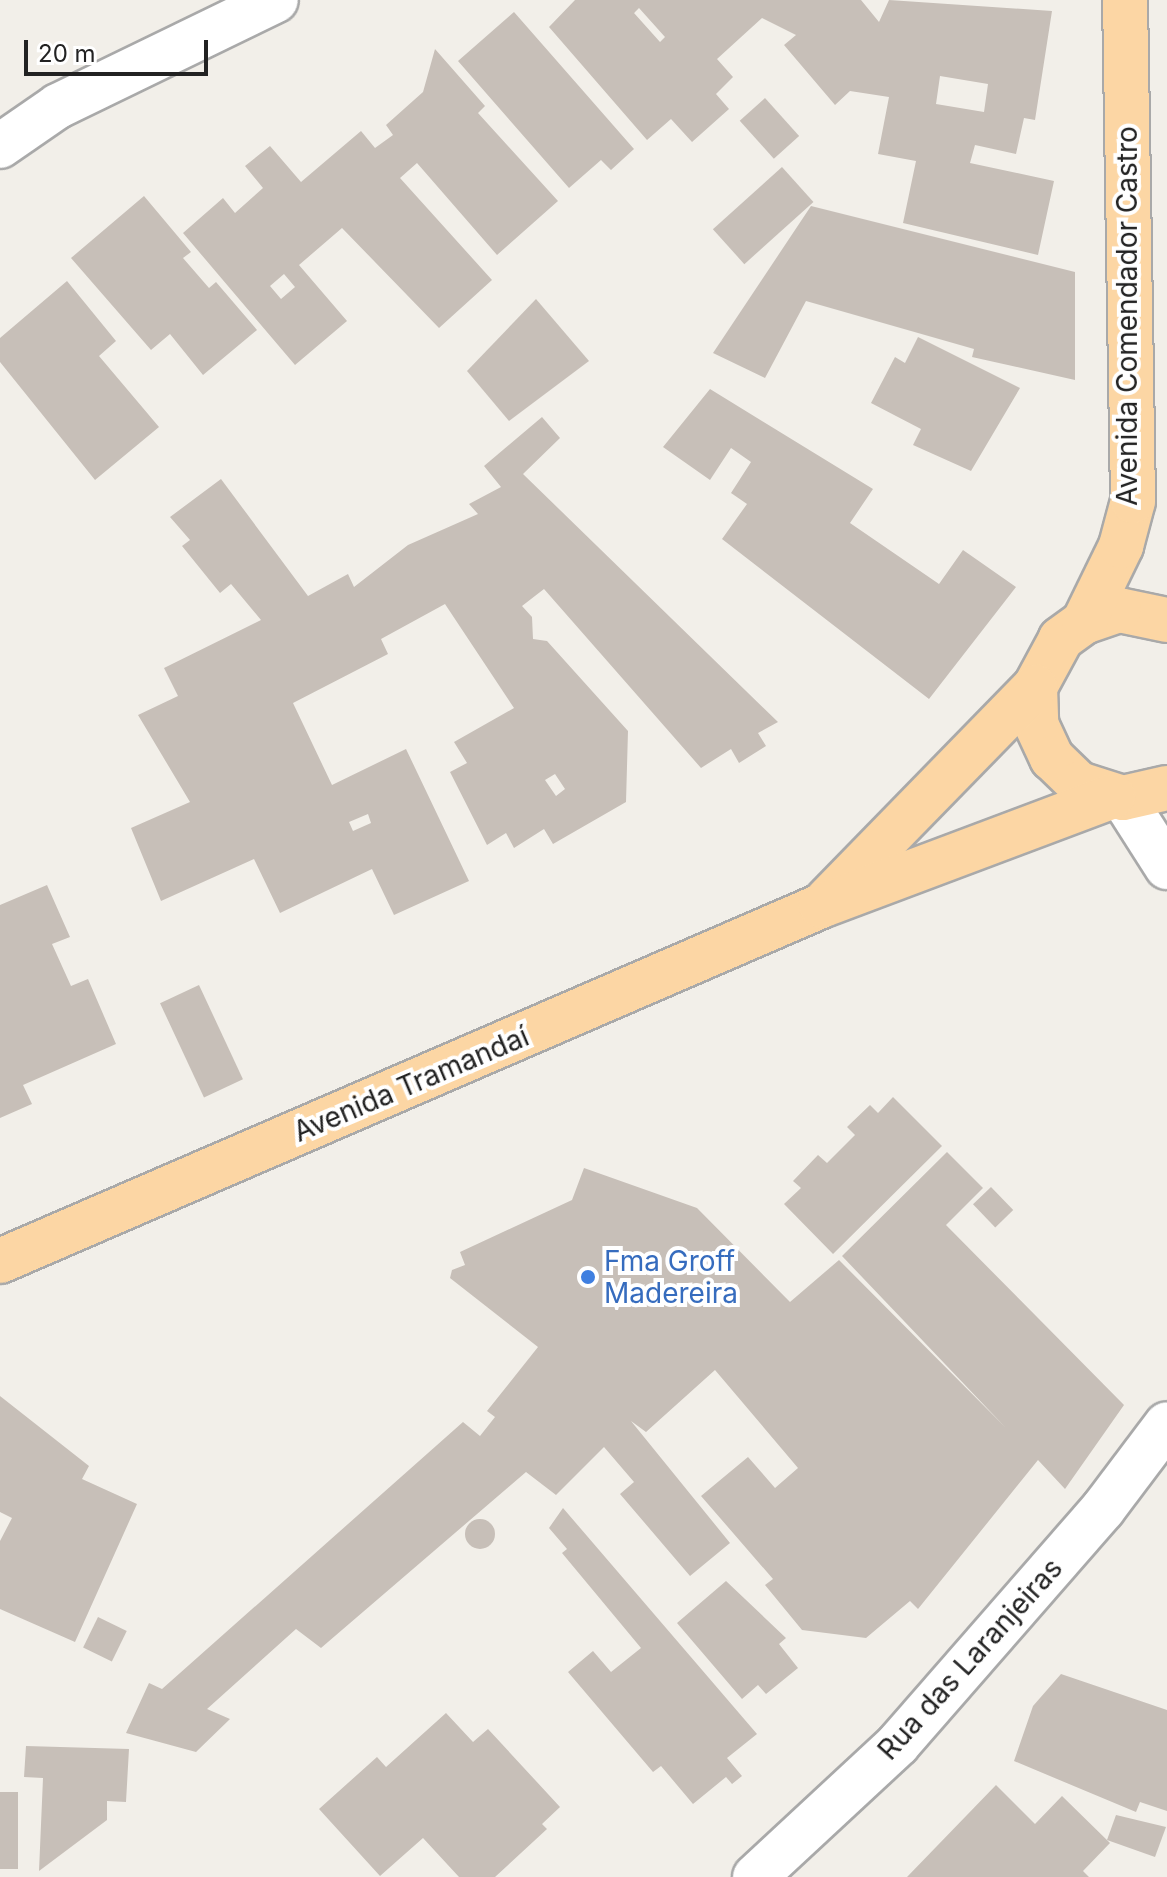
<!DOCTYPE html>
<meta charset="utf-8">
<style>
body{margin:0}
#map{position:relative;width:1167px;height:1877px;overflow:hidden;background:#f2efe9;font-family:Inter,sans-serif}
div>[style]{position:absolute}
.building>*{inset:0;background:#c7bfb8;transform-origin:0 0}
.round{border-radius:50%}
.roads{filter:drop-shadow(2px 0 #a9a9a9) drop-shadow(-2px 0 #a9a9a9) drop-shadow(0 2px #a9a9a9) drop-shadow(0 -2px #a9a9a9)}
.minor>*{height:44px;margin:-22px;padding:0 22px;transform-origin:22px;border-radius:22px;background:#fff}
.major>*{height:44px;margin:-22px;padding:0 22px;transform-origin:22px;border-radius:22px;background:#fcd6a4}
.dots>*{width:22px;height:22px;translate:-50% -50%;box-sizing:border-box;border:4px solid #fff;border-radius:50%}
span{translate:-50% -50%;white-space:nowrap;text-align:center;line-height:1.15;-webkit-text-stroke:8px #fff;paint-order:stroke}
.street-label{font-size:28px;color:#222}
.shop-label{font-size:28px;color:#366cbe}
.left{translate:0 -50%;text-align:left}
.scale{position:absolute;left:24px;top:40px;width:184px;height:36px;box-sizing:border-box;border:4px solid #222;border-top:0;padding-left:10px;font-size:24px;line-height:28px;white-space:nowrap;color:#222;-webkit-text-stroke:6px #fff;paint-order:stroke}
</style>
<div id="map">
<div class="building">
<div style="clip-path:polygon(evenodd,575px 0,861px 0,879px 22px,889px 0,1052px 11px,1035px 120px,1024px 118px,1016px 154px,975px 145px,970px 163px,1054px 181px,1038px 255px,903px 223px,916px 161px,878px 154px,889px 97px,850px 91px,835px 105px,784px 45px,796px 35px,762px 18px,717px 59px,733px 77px,716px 94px,729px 109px,692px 142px,671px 119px,647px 140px,549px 27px,575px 0,639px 8px,665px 37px,660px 42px,634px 13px,639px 8px,575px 0,940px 76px,988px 84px,984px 112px,936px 104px,940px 76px)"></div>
<div style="clip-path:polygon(514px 12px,634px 149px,611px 170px,601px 160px,569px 188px,458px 61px)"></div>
<div style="clip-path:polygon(evenodd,435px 49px,485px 106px,478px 113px,558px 201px,497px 255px,417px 163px,400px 178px,492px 280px,439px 328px,342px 228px,299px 265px,347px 321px,295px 365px,183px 233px,223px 198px,235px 213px,263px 188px,245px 166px,270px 146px,301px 182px,361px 131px,375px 148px,393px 135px,386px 125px,423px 92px,435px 49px,284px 274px,295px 287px,281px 299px,270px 286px,284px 274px)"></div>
<div style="left:765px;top:98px;width:51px;height:34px;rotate:48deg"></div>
<div style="left:782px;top:167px;width:47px;height:93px;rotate:48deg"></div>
<div style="clip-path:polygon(144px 196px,191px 252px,183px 258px,209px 288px,216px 282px,257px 330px,203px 375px,170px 334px,151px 350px,71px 258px)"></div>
<div style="clip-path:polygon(811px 206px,1075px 272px,1075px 380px,972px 357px,974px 349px,806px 301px,765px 378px,713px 353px)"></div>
<div style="clip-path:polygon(67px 281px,116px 341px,99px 356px,159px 427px,95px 480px,0 362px,0 338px)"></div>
<div style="clip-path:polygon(536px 299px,589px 361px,509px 421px,467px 371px)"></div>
<div style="clip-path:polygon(918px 337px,1020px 388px,971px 471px,913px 445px,921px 429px,871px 403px,895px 357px,905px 363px)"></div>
<div style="clip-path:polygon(710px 389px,873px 489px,850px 523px,939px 584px,963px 550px,1016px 587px,929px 699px,722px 539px,747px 504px,731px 493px,751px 462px,731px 448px,710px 480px,663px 447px)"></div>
<div style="clip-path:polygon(evenodd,542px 417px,560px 438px,523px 474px,778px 722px,758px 733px,766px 746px,739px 763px,731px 749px,701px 768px,544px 589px,522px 606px,532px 617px,533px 639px,547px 641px,628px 731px,626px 802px,553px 844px,544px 829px,514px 848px,506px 833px,487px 845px,450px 772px,467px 763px,454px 742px,514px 708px,445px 604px,381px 639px,388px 654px,293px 703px,332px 785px,406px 749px,469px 881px,394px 915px,372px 869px,280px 913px,254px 859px,161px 901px,131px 828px,190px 802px,138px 715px,178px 696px,164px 668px,261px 620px,231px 584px,220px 593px,182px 546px,190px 540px,170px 517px,221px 479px,308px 596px,348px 574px,354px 587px,408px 545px,478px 514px,469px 504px,501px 487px,484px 466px,542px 417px,555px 774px,565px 789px,556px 796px,545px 780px,555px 774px,542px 417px,368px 814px,371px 823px,353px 831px,349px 822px,368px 814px)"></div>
<div style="clip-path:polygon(47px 885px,70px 937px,52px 944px,71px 986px,88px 979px,116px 1044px,23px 1085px,32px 1104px,0 1118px,0 905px)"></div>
<div style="left:199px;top:985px;width:104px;height:43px;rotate:65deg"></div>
<div style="clip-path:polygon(893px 1097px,942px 1146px,833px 1254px,784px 1204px,801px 1188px,793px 1181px,818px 1155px,827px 1163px,855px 1135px,847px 1127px,870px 1105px,878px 1113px)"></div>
<div style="clip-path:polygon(947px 1152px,983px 1188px,946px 1225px,1124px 1405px,1065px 1489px,1038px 1460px,918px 1609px,910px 1601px,866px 1638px,802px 1630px,765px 1585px,773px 1579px,701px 1496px,748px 1457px,775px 1488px,798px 1468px,715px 1370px,646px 1432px,631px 1421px,730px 1543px,690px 1576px,620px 1494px,634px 1482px,604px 1447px,556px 1495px,526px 1472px,321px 1648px,296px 1629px,207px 1709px,230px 1719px,196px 1752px,126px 1733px,149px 1683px,162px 1689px,463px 1422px,480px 1436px,495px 1417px,487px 1411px,538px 1347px,450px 1278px,452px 1270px,465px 1265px,460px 1252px,572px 1200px,584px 1168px,697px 1208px,790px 1302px,839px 1260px,1006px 1428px,842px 1256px)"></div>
<div style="left:991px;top:1187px;width:32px;height:25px;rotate:46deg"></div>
<div style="clip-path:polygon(0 1396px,89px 1466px,82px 1479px,137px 1504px,75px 1642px,0 1609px,0 1541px,12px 1518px,0 1512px)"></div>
<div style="clip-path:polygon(563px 1508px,757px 1734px,727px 1758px,742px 1776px,732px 1784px,726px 1777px,693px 1804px,661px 1766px,653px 1772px,568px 1672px,593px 1651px,611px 1672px,641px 1648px,562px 1553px,567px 1549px,549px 1528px)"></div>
<div class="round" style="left:465px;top:1519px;width:30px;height:30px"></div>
<div style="clip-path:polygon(726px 1581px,786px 1638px,779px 1644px,798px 1668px,766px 1694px,758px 1685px,742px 1699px,677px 1623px)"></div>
<div style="left:98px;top:1617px;width:32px;height:34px;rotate:26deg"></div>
<div style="clip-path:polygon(1061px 1674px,1167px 1710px,1167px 1811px,1140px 1802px,1136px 1812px,1014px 1761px,1033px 1706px)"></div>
<div style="clip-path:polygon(446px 1713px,473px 1742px,488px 1729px,560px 1807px,542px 1824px,547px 1829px,495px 1877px,459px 1877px,423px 1838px,380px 1876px,319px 1809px,377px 1757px,386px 1767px)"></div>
<div style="clip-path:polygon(26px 1746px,129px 1749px,126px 1802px,107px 1801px,107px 1820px,39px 1871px,43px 1778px,24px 1777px)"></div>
<div style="clip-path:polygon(996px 1785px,1035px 1824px,1062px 1796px,1110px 1843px,1083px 1871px,1089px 1877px,907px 1877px)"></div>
<div style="left:0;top:1792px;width:18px;height:77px"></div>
<div style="clip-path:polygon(1116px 1815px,1166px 1827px,1155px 1857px,1107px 1840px)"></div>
</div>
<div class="roads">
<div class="minor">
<div style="left:0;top:146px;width:70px;rotate:-34.6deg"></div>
<div style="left:58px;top:106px;width:242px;rotate:-25.9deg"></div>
<div style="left:1123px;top:798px;width:82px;rotate:57.5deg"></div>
<div style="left:755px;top:1877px;width:195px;rotate:-42.9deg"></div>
<div style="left:898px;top:1744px;width:312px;rotate:-48.9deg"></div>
<div style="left:1103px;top:1509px;width:106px;rotate:-53deg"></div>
</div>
<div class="major">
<div style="left:1167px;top:620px;width:49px;rotate:-168.2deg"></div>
<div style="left:1119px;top:610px;width:37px;rotate:161deg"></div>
<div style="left:1084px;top:622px;width:29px;rotate:144deg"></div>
<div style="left:1061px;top:639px;width:55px;rotate:118.4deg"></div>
<div style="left:1035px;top:687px;width:37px;rotate:88deg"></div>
<div style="left:1036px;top:724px;width:38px;rotate:65deg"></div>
<div style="left:1052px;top:758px;width:37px;rotate:44deg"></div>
<div style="left:1079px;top:784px;width:46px;rotate:17.7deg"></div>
<div style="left:1123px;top:798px;width:45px;rotate:-12.8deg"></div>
<div style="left:1084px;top:622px;width:85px;rotate:-64deg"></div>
<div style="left:1121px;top:546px;width:47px;rotate:-75.1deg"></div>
<div style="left:1133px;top:501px;width:501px;rotate:-90.91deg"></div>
<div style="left:827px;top:900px;width:298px;rotate:-45.7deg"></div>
<div style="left:0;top:1261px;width:894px;rotate:-23.38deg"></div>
<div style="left:821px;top:906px;width:312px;rotate:-20.6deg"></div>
</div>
</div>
<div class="dots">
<div style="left:588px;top:1277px;background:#3f7fe0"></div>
</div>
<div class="street-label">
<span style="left:1127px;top:316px;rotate:-90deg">Avenida Comendador Castro</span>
<span style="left:411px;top:1084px;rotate:-23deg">Avenida Tramandaí</span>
<span style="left:970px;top:1659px;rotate:-48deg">Rua das Laranjeiras</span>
</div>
<div class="shop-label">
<span class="left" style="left:604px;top:1277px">Fma Groff<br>Madereira</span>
</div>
<div class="scale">20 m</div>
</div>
